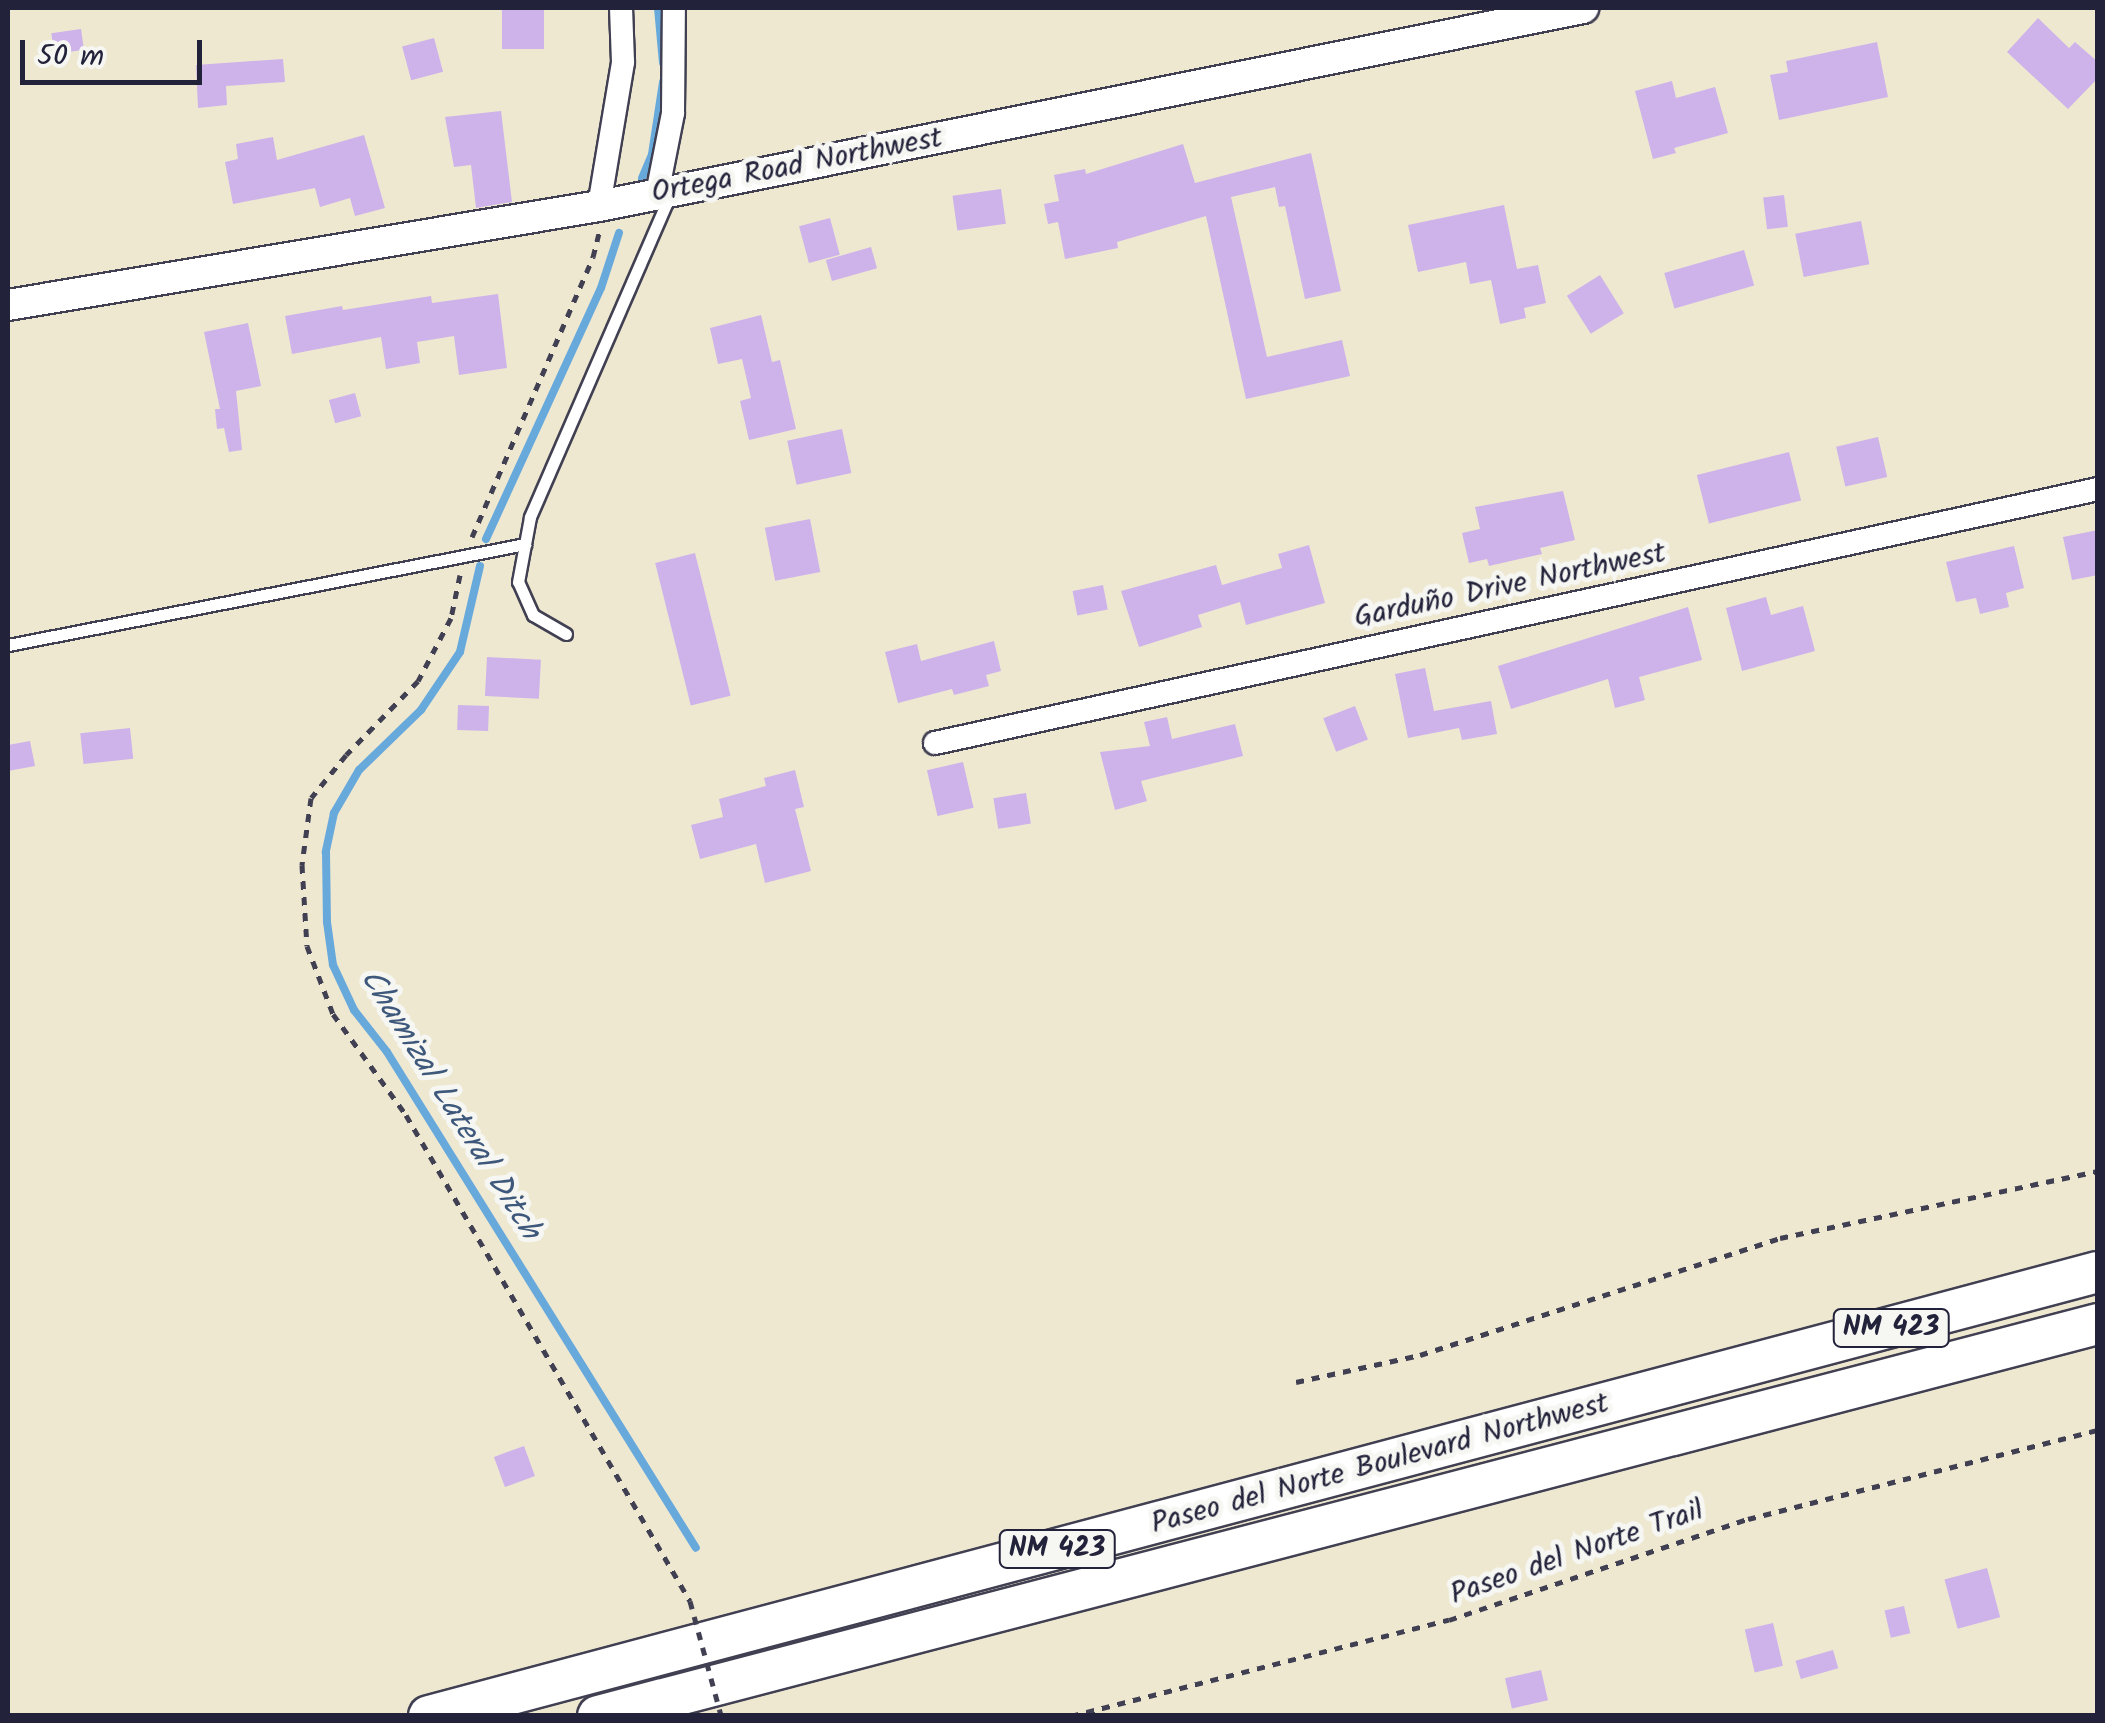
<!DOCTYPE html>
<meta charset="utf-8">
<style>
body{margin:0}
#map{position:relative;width:2105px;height:1723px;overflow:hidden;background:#eee8d1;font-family:Kalam,sans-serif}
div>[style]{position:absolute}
.stream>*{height:8px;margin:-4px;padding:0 4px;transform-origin:4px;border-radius:4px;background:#68a9dc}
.building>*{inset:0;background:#ceb3ea;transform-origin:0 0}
.path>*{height:5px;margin-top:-2.5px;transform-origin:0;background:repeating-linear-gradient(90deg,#414052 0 8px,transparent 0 16px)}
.roads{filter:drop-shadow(2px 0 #414052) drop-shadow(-2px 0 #414052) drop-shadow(0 2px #414052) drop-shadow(0 -2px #414052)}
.lane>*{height:11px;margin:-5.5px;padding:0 5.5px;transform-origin:5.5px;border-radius:5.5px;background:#fff}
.street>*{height:22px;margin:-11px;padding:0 11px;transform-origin:11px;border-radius:11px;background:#fff}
.secondary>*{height:30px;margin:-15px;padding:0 15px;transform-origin:15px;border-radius:15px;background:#fff}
.highway>*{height:40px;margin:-20px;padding:0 20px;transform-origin:20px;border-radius:20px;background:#fff}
.path-bridge>*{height:5px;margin-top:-2.5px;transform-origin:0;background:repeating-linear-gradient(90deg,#414052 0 8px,transparent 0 16px)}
span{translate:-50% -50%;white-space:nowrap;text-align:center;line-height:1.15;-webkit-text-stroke:10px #f6f6f2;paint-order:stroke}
.shield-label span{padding:2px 8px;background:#f6f6f2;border:2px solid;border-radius:8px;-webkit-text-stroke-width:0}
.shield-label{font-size:28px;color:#22223b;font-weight:700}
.street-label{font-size:30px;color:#22223b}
.water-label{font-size:32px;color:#3e587b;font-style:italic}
.frame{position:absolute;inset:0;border:10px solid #22223b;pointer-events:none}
.scale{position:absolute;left:20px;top:40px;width:182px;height:45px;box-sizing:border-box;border:5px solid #22223b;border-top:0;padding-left:12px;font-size:30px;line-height:35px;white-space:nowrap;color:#22223b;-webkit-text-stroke:8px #f6f6f2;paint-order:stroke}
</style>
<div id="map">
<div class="stream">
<div style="left:658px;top:8px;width:55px;rotate:84.8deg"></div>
<div style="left:642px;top:178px;width:26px;rotate:-67deg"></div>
<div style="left:652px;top:154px;width:73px;rotate:-81.3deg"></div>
<div style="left:486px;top:539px;width:276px;rotate:-65.4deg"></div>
<div style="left:601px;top:288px;width:58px;rotate:-71.9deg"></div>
<div style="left:480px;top:566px;width:88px;rotate:103.1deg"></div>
<div style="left:460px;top:652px;width:70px;rotate:123.9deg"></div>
<div style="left:421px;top:710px;width:86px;rotate:135.9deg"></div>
<div style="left:359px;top:770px;width:50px;rotate:120.2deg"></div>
<div style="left:334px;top:813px;width:40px;rotate:102deg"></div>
<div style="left:326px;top:852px;width:70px;rotate:89.2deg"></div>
<div style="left:327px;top:922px;width:43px;rotate:82.1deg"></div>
<div style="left:333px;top:965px;width:50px;rotate:65deg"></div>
<div style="left:354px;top:1010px;width:53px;rotate:51.8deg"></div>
<div style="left:387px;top:1052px;width:584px;rotate:58.08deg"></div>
</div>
<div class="building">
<div style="left:502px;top:8px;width:42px;height:41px"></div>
<div style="clip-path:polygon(2038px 18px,2069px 48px,2075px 42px,2098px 62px,2098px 78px,2068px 109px,2007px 52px)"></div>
<div style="left:81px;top:29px;width:21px;height:30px;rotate:82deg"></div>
<div style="left:434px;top:38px;width:35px;height:33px;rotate:75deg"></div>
<div style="clip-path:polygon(1877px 42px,1888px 97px,1779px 120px,1770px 75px,1788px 72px,1786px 61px)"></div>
<div style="clip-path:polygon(283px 59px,285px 82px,226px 86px,227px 105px,198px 108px,196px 65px)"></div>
<div style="clip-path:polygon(1672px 81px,1676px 98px,1715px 87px,1728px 133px,1674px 148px,1676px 153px,1653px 159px,1635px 91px)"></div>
<div style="clip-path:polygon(501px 111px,512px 202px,476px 208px,471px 165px,454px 167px,445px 117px)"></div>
<div style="clip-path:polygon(364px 135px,385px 208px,355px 216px,350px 198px,320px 207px,315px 188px,233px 204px,225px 162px,238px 159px,236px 144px,273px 137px,277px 160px)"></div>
<div style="clip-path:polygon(1183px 144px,1195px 183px,1311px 153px,1341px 291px,1305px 299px,1285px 206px,1279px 207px,1275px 187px,1231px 197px,1267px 357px,1342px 340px,1350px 376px,1246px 399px,1206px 216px,1117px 242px,1118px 248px,1065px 259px,1058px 222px,1048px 224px,1044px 204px,1059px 201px,1054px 175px,1085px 169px,1086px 174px)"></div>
<div style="left:1001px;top:189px;width:35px;height:49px;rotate:82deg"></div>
<div style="left:1784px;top:195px;width:32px;height:21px;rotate:83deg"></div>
<div style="clip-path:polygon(1504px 205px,1517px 269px,1538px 265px,1546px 303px,1524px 308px,1526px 318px,1500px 324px,1491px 280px,1470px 284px,1466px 262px,1418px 272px,1408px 225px)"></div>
<div style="left:830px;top:218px;width:38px;height:32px;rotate:75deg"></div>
<div style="left:1861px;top:221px;width:44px;height:67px;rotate:79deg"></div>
<div style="left:871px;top:247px;width:22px;height:47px;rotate:74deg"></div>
<div style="left:1744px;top:250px;width:37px;height:83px;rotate:74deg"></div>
<div style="left:1600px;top:275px;width:45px;height:39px;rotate:58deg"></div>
<div style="clip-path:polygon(498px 294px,507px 368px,459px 375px,454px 336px,417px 342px,420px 363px,386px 369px,381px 337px,292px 354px,285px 316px,342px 306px,343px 310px,431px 296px,432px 303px)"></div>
<div style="clip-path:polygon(761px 315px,772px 362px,780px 360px,796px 429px,749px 440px,740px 401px,751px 398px,742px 359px,718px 364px,710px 328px)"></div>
<div style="clip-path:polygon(248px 323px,261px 386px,236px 391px,242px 450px,229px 452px,224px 428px,217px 429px,215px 409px,220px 409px,204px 332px)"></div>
<div style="left:355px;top:393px;width:24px;height:27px;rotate:75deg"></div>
<div style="left:842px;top:429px;width:45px;height:56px;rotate:78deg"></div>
<div style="left:1878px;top:437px;width:41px;height:43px;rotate:77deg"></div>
<div style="left:1789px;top:452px;width:50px;height:95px;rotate:76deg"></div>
<div style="clip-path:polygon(1563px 491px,1575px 540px,1540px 548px,1542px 554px,1489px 566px,1487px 559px,1469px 563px,1462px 533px,1480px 529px,1475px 507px)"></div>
<div style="left:810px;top:519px;width:54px;height:46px;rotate:79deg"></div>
<div style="clip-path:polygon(2098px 530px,2098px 575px,2072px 580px,2063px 537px)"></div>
<div style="clip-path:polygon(1309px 545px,1325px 603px,1246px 625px,1240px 602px,1198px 615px,1202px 627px,1139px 647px,1121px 591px,1216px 565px,1222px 585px,1282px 568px,1278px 554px)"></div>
<div style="clip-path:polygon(2014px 546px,2024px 588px,2006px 593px,2009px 607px,1980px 614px,1976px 598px,1956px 602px,1946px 562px)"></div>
<div style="left:695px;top:553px;width:147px;height:41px;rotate:76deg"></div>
<div style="left:1103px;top:585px;width:25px;height:31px;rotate:79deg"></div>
<div style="clip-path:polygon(1766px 597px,1771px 615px,1803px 606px,1815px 651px,1742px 671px,1726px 608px)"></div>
<div style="clip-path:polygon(1688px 607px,1702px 660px,1639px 677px,1645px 700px,1615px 708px,1608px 679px,1511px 709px,1498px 666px)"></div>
<div style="clip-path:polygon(994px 641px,1001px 671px,986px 675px,989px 686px,954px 695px,952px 689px,898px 703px,885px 652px,917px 644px,921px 661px)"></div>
<div style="left:487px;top:657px;width:54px;height:39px;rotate:3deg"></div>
<div style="clip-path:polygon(1425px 668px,1434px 711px,1491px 701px,1497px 734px,1462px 740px,1459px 728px,1408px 738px,1395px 674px)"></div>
<div style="left:458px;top:705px;width:31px;height:25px;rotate:2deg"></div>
<div style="left:1355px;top:706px;width:36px;height:34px;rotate:69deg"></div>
<div style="clip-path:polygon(1167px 717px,1172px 739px,1235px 724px,1243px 756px,1141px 781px,1147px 801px,1115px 810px,1100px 752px,1150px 746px,1144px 722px)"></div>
<div style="left:130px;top:728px;width:31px;height:50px;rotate:84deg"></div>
<div style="clip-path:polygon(30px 741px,35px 766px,8px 771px,8px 745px)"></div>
<div style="left:963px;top:762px;width:47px;height:37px;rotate:77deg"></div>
<div style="clip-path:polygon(795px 770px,804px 807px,795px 809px,811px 871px,765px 883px,756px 844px,700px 859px,691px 825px,723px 817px,719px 799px,766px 786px,764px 778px)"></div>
<div style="left:1026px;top:793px;width:31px;height:33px;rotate:81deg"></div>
<div style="left:524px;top:1446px;width:32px;height:32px;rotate:70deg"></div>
<div style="left:1987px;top:1568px;width:51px;height:44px;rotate:75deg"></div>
<div style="left:1904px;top:1606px;width:28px;height:20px;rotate:77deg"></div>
<div style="left:1773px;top:1623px;width:44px;height:29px;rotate:77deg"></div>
<div style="left:1833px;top:1650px;width:19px;height:39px;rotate:74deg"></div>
<div style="left:1541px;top:1670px;width:31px;height:37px;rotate:77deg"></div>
</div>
<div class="path">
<div style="left:472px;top:537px;width:305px;rotate:-66.6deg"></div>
<div style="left:593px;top:257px;width:25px;rotate:-76deg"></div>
<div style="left:460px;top:575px;width:44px;rotate:101.8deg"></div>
<div style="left:451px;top:618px;width:71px;rotate:117.6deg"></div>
<div style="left:418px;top:681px;width:103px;rotate:134.2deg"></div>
<div style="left:346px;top:755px;width:55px;rotate:129.1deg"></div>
<div style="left:311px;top:798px;width:68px;rotate:97.7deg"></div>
<div style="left:302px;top:865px;width:81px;rotate:86.5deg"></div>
<div style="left:307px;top:946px;width:73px;rotate:69.1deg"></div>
<div style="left:333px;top:1014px;width:125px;rotate:54.1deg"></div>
<div style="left:406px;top:1115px;width:563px;rotate:59.7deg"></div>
<div style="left:1296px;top:1382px;width:127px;rotate:-12.3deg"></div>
<div style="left:1420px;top:1355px;width:379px;rotate:-18deg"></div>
<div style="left:1780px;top:1238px;width:325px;rotate:-11.9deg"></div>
<div style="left:1071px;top:1716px;width:390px;rotate:-14.3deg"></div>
<div style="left:1449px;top:1620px;width:316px;rotate:-18.7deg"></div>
<div style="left:1748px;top:1519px;width:361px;rotate:-14.3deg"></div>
</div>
<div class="roads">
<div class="lane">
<div style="left:566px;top:634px;width:38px;rotate:-150deg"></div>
<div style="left:533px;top:615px;width:36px;rotate:-114deg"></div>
<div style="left:518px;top:582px;width:66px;rotate:-79.5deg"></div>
<div style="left:530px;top:517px;width:351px;rotate:-66.5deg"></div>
<div style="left:8px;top:645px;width:527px;rotate:-11.05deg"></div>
</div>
<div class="street">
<div style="left:657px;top:194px;width:83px;rotate:-78.8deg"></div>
<div style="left:673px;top:113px;width:105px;rotate:-89.5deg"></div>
<div style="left:599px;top:206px;width:146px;rotate:-80.5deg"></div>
<div style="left:623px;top:62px;width:54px;rotate:-92.1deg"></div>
<div style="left:935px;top:743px;width:1190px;rotate:-12.32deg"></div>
</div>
<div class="secondary">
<div style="left:8px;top:305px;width:599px;rotate:-9.51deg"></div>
<div style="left:599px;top:206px;width:1004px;rotate:-11.38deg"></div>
</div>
<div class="highway">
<div style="left:429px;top:1716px;width:1727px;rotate:-14.9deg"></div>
<div style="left:598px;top:1716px;width:1550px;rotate:-14.65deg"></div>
</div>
</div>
<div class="path-bridge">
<div style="left:690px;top:1601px;width:118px;rotate:74.8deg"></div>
</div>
<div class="shield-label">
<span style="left:1891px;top:1328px">NM 423</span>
<span style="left:1057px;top:1549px">NM 423</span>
</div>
<div class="street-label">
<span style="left:797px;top:166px;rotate:-11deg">Ortega Road Northwest</span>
<span style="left:1510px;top:586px;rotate:-12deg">Garduño Drive Northwest</span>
<span style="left:1380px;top:1464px;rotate:-15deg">Paseo del Norte Boulevard Northwest</span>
<span style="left:1577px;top:1553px;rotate:-19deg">Paseo del Norte Trail</span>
</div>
<div class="water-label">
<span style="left:449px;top:1105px;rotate:58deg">Chamizal Lateral Ditch</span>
</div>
<div class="frame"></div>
<div class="scale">50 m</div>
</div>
